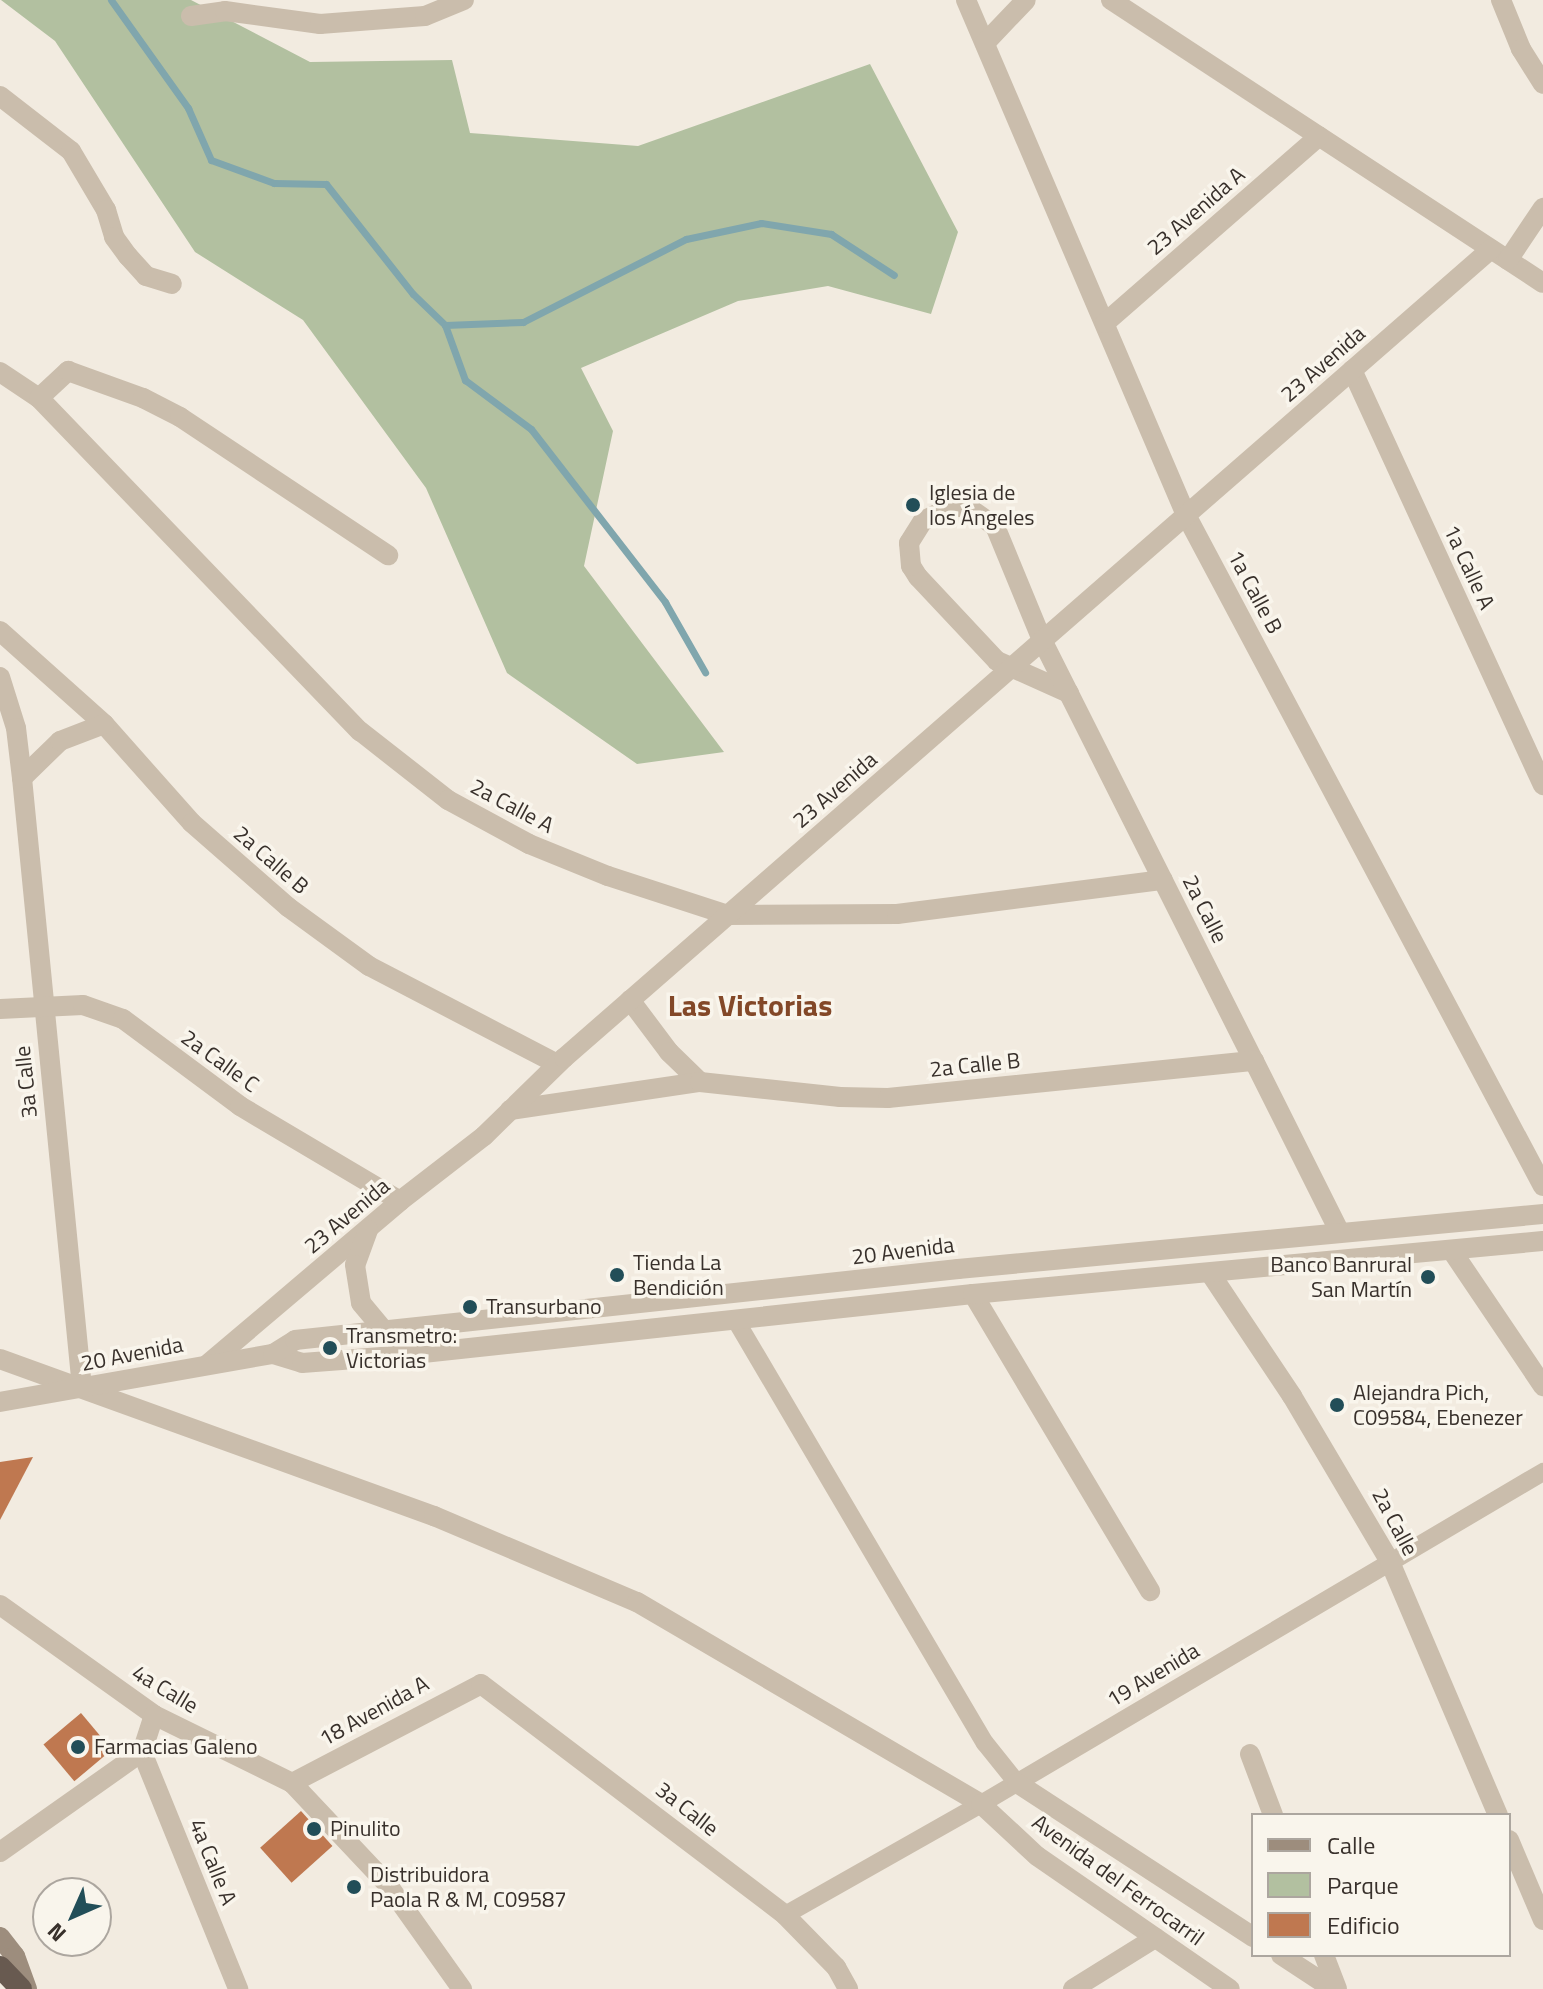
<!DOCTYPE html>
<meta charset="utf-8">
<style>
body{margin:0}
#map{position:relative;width:1543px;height:1989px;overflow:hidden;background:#f2ebe0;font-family:"Titillium Web",sans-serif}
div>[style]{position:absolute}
.green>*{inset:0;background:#b2c0a0}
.stream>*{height:7px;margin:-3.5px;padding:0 3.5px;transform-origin:3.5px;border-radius:3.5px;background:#80a6ad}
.building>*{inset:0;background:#bf7850;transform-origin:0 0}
.pedestrian>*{height:18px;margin:-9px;padding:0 9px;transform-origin:9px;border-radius:9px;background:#cabdac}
.minor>*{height:20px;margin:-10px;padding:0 10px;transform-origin:10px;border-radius:10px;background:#cabdac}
.tertiary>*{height:20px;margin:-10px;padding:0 10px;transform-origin:10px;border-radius:10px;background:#cabdac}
.secondary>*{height:20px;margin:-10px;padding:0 10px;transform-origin:10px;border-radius:10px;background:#9d8d7d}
.trunk>*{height:22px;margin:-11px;padding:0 11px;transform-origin:11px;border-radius:11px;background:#685a50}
.dots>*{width:22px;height:22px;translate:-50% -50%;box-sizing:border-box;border:4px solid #f9f5ec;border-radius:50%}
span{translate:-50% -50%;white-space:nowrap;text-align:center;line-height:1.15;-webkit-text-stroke:7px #f9f5ec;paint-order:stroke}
.street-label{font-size:22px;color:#38302b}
.poi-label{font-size:22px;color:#38302b}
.left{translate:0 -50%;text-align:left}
.right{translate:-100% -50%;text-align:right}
.district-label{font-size:30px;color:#834828;font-weight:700}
.legend{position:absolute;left:1251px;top:1813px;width:260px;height:144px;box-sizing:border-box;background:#f9f5ec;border:2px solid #aca69f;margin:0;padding:10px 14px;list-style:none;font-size:24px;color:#38302b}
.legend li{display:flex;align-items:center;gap:16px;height:40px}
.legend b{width:40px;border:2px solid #aca69f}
.north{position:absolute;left:32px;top:1877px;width:80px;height:80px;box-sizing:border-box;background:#f9f5ec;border:2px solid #aca69f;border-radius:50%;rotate:225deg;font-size:22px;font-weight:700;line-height:32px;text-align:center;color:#38302b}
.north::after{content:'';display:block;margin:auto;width:28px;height:36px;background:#224e58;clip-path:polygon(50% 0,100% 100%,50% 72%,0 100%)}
</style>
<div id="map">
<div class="green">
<div style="clip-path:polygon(1px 0,191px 0,310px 62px,452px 60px,470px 133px,638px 146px,870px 64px,958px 232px,931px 314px,828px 286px,738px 301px,581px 368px,613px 431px,584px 566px,724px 752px,637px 764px,507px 673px,426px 488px,303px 320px,195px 252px,55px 41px)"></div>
</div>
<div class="stream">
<div style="left:111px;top:0;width:133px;rotate:54.5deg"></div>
<div style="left:188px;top:108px;width:57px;rotate:66.1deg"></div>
<div style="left:211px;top:160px;width:67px;rotate:20.1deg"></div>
<div style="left:274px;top:183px;width:52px;rotate:1.1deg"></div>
<div style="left:326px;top:184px;width:140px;rotate:51.7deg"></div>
<div style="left:413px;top:294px;width:45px;rotate:44.1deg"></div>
<div style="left:445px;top:325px;width:78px;rotate:-2.2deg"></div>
<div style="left:523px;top:322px;width:183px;rotate:-27deg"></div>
<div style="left:686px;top:239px;width:77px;rotate:-12deg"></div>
<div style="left:761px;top:223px;width:71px;rotate:8.9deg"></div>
<div style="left:831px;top:234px;width:75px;rotate:33.1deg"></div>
<div style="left:445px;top:325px;width:59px;rotate:70deg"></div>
<div style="left:465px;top:380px;width:82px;rotate:36.6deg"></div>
<div style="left:531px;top:429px;width:219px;rotate:52.2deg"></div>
<div style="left:665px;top:602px;width:81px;rotate:60.3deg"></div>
</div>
<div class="building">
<div style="clip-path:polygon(33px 1457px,0 1520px,0 1462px)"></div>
<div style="left:81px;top:1713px;width:48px;height:49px;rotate:50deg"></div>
<div style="left:301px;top:1811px;width:47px;height:55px;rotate:48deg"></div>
</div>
<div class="pedestrian">
<div style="left:735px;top:1319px;width:492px;rotate:59.5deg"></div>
<div style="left:985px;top:1743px;width:51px;rotate:51.3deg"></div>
<div style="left:785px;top:1915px;width:225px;rotate:-29.5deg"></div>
<div style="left:981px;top:1804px;width:653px;rotate:-30.57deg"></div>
</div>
<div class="minor">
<div style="left:966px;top:0;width:560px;rotate:66.87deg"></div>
<div style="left:1186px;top:515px;width:760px;rotate:61.99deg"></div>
<div style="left:1111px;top:0;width:516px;rotate:33.23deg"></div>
<div style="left:1501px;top:0;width:53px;rotate:67.8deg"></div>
<div style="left:1521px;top:49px;width:41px;rotate:57.8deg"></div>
<div style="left:191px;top:16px;width:34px;rotate:-8deg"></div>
<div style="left:225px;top:11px;width:96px;rotate:7.8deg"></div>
<div style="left:320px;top:24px;width:105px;rotate:-4.4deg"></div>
<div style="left:425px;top:16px;width:42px;rotate:-22.3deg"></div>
<div style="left:985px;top:43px;width:59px;rotate:-46.4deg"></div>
<div style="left:0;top:96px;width:90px;rotate:37.8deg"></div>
<div style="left:71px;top:151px;width:69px;rotate:59.3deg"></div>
<div style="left:106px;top:210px;width:28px;rotate:73deg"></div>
<div style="left:114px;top:237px;width:24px;rotate:54deg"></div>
<div style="left:128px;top:256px;width:27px;rotate:48deg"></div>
<div style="left:146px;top:276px;width:27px;rotate:17deg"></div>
<div style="left:1508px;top:260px;width:63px;rotate:-56.1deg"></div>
<div style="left:1105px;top:323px;width:284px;rotate:-41.1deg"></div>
<div style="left:1352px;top:370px;width:457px;rotate:65.3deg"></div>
<div style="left:0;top:372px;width:47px;rotate:33.7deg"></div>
<div style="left:39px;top:398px;width:463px;rotate:46.1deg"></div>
<div style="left:360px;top:731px;width:112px;rotate:38.1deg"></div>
<div style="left:448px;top:800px;width:92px;rotate:28.5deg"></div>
<div style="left:529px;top:844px;width:85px;rotate:22.1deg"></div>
<div style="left:608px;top:876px;width:126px;rotate:18deg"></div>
<div style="left:728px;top:915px;width:169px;rotate:-0.3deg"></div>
<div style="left:897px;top:914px;width:268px;rotate:-7.3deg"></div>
<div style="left:39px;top:398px;width:40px;rotate:-43deg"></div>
<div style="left:68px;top:371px;width:80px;rotate:19.8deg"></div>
<div style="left:143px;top:398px;width:42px;rotate:27.2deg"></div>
<div style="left:180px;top:417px;width:250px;rotate:33.6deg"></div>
<div style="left:0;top:631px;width:140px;rotate:41.8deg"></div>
<div style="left:104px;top:724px;width:132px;rotate:48.4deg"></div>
<div style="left:192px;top:823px;width:128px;rotate:41.2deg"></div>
<div style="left:288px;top:907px;width:100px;rotate:36.1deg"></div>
<div style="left:369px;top:966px;width:212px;rotate:27.5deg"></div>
<div style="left:0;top:677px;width:53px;rotate:72.6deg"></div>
<div style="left:16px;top:728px;width:50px;rotate:83.2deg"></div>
<div style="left:22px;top:778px;width:613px;rotate:84.38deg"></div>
<div style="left:1069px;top:693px;width:79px;rotate:-156deg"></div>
<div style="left:997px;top:661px;width:115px;rotate:-133.2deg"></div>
<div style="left:918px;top:577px;width:13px;rotate:-122deg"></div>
<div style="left:911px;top:566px;width:23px;rotate:-95deg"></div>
<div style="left:909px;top:543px;width:26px;rotate:-58deg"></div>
<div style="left:923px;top:521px;width:33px;rotate:-27deg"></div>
<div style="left:952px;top:506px;width:17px;rotate:7deg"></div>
<div style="left:969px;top:508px;width:32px;rotate:35deg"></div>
<div style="left:995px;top:526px;width:123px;rotate:67.6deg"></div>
<div style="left:1042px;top:640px;width:471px;rotate:63.3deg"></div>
<div style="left:1254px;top:1061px;width:192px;rotate:63.4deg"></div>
<div style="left:22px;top:778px;width:53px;rotate:-44.2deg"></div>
<div style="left:60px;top:741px;width:47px;rotate:-21.1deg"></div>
<div style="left:630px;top:1000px;width:65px;rotate:53.1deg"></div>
<div style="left:669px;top:1052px;width:43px;rotate:44.1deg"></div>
<div style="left:0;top:1009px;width:83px;rotate:-2.8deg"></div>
<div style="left:83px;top:1005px;width:42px;rotate:19.3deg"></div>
<div style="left:123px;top:1019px;width:146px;rotate:36.6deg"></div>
<div style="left:240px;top:1106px;width:186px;rotate:30.7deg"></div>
<div style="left:510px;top:1110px;width:192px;rotate:-8.4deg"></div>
<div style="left:700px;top:1082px;width:141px;rotate:6.1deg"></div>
<div style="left:840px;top:1097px;width:48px;rotate:1.2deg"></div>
<div style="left:888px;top:1098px;width:368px;rotate:-5.8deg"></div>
<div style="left:1452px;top:1251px;width:163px;rotate:56deg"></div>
<div style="left:1210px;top:1273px;width:148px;rotate:56.3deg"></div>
<div style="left:1292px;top:1396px;width:193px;rotate:59.4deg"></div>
<div style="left:1390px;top:1562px;width:275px;rotate:66.9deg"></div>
<div style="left:973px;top:1294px;width:346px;rotate:59.2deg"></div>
<div style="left:0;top:1359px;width:462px;rotate:19.9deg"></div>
<div style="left:434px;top:1516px;width:220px;rotate:23deg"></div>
<div style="left:637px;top:1602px;width:399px;rotate:30.4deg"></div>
<div style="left:981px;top:1804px;width:76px;rotate:42.9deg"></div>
<div style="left:1037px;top:1856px;width:234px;rotate:34.6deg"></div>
<div style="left:208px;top:1364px;width:252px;rotate:-40.3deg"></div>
<div style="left:400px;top:1201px;width:106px;rotate:-37.7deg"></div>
<div style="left:484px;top:1136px;width:112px;rotate:-44.3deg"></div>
<div style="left:564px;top:1058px;width:1230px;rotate:-41.11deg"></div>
<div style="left:0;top:1605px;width:189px;rotate:35.5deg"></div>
<div style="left:154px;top:1715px;width:154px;rotate:26.2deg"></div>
<div style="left:292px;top:1783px;width:140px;rotate:46.7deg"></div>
<div style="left:388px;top:1885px;width:128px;rotate:54.6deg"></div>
<div style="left:142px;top:1752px;width:256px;rotate:67.9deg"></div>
<div style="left:1250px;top:1754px;width:65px;rotate:69.3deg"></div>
<div style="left:292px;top:1783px;width:213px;rotate:-27.6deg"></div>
<div style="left:481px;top:1684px;width:382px;rotate:37.2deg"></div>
<div style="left:785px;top:1915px;width:73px;rotate:45.6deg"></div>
<div style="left:836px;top:1967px;width:25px;rotate:61deg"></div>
<div style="left:1017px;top:1783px;width:282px;rotate:33.1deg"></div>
<div style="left:1509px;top:1840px;width:87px;rotate:67deg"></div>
<div style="left:0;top:1852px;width:174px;rotate:-35.2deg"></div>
<div style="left:142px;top:1752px;width:39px;rotate:-72deg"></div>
<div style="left:1281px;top:1955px;width:62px;rotate:33.2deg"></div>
<div style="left:1324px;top:1955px;width:36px;rotate:69deg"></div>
<div style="left:1073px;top:1989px;width:97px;rotate:-31.9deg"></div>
</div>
<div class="tertiary">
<div style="left:368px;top:1230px;width:37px;rotate:110deg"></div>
<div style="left:355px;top:1265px;width:38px;rotate:81deg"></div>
<div style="left:361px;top:1303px;width:35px;rotate:50deg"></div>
<div style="left:273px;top:1354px;width:30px;rotate:17deg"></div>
<div style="left:302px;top:1363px;width:93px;rotate:-4.3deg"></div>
<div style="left:395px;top:1356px;width:581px;rotate:-6.12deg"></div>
<div style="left:973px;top:1294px;width:572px;rotate:-5.31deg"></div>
<div style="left:0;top:1402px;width:277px;rotate:-10deg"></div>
<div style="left:273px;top:1354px;width:26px;rotate:-32deg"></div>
<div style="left:295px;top:1340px;width:667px;rotate:-6.11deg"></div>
<div style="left:958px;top:1269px;width:588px;rotate:-5.37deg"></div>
</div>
<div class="secondary">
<div style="left:0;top:1937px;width:24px;rotate:52deg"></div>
<div style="left:15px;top:1956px;width:35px;rotate:70deg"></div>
</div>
<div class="trunk">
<div style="left:0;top:1967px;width:30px;rotate:46deg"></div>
</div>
<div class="dots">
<div style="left:913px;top:505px;background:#224e58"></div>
<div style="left:617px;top:1275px;background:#224e58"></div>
<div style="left:1428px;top:1277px;background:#224e58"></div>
<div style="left:470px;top:1307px;background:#224e58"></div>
<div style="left:330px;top:1348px;background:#224e58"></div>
<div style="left:1337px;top:1405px;background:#224e58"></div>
<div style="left:78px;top:1747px;background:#224e58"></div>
<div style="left:314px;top:1829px;background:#224e58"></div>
<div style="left:354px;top:1887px;background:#224e58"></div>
</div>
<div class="street-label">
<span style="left:1196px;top:211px;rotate:-41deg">23 Avenida A</span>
<span style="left:1323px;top:364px;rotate:-41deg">23 Avenida</span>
<span style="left:1469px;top:567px;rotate:65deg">1a Calle A</span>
<span style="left:1255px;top:592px;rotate:62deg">1a Calle B</span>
<span style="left:835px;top:790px;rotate:-41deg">23 Avenida</span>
<span style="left:512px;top:806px;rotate:28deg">2a Calle A</span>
<span style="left:271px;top:860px;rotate:41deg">2a Calle B</span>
<span style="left:1205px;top:909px;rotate:63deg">2a Calle</span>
<span style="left:220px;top:1061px;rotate:36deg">2a Calle C</span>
<span style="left:975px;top:1065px;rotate:-6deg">2a Calle B</span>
<span style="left:26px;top:1082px;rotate:-96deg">3a Calle</span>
<span style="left:347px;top:1216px;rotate:-40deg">23 Avenida</span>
<span style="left:903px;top:1251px;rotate:-7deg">20 Avenida</span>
<span style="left:132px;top:1354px;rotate:-11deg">20 Avenida</span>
<span style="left:1395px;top:1522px;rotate:62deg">2a Calle</span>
<span style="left:1153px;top:1675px;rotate:-31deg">19 Avenida</span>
<span style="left:165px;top:1689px;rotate:31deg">4a Calle</span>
<span style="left:374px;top:1711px;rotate:-29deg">18 Avenida A</span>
<span style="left:687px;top:1809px;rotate:38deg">3a Calle</span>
<span style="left:213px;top:1862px;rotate:68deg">4a Calle A</span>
<span style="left:1118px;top:1880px;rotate:36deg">Avenida del Ferrocarril</span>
</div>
<div class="poi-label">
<span class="left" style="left:929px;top:505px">Iglesia de<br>los Ángeles</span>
<span class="left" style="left:633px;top:1275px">Tienda La<br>Bendición</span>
<span class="right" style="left:1412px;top:1277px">Banco Banrural<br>San Martín</span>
<span class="left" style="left:486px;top:1307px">Transurbano</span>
<span class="left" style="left:346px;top:1348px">Transmetro:<br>Victorias</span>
<span class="left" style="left:1353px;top:1405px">Alejandra Pich,<br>C09584, Ebenezer</span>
<span class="left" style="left:94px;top:1747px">Farmacias Galeno</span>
<span class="left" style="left:330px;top:1829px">Pinulito</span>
<span class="left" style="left:370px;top:1887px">Distribuidora<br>Paola R &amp; M, C09587</span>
</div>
<div class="district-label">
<span style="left:750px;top:1005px">Las Victorias</span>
</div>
<ul class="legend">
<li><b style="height:10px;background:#9d8d7d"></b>Calle</li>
<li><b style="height:22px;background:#b2c0a0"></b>Parque</li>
<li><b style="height:22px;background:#bf7850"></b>Edificio</li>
</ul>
<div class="north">N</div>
</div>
